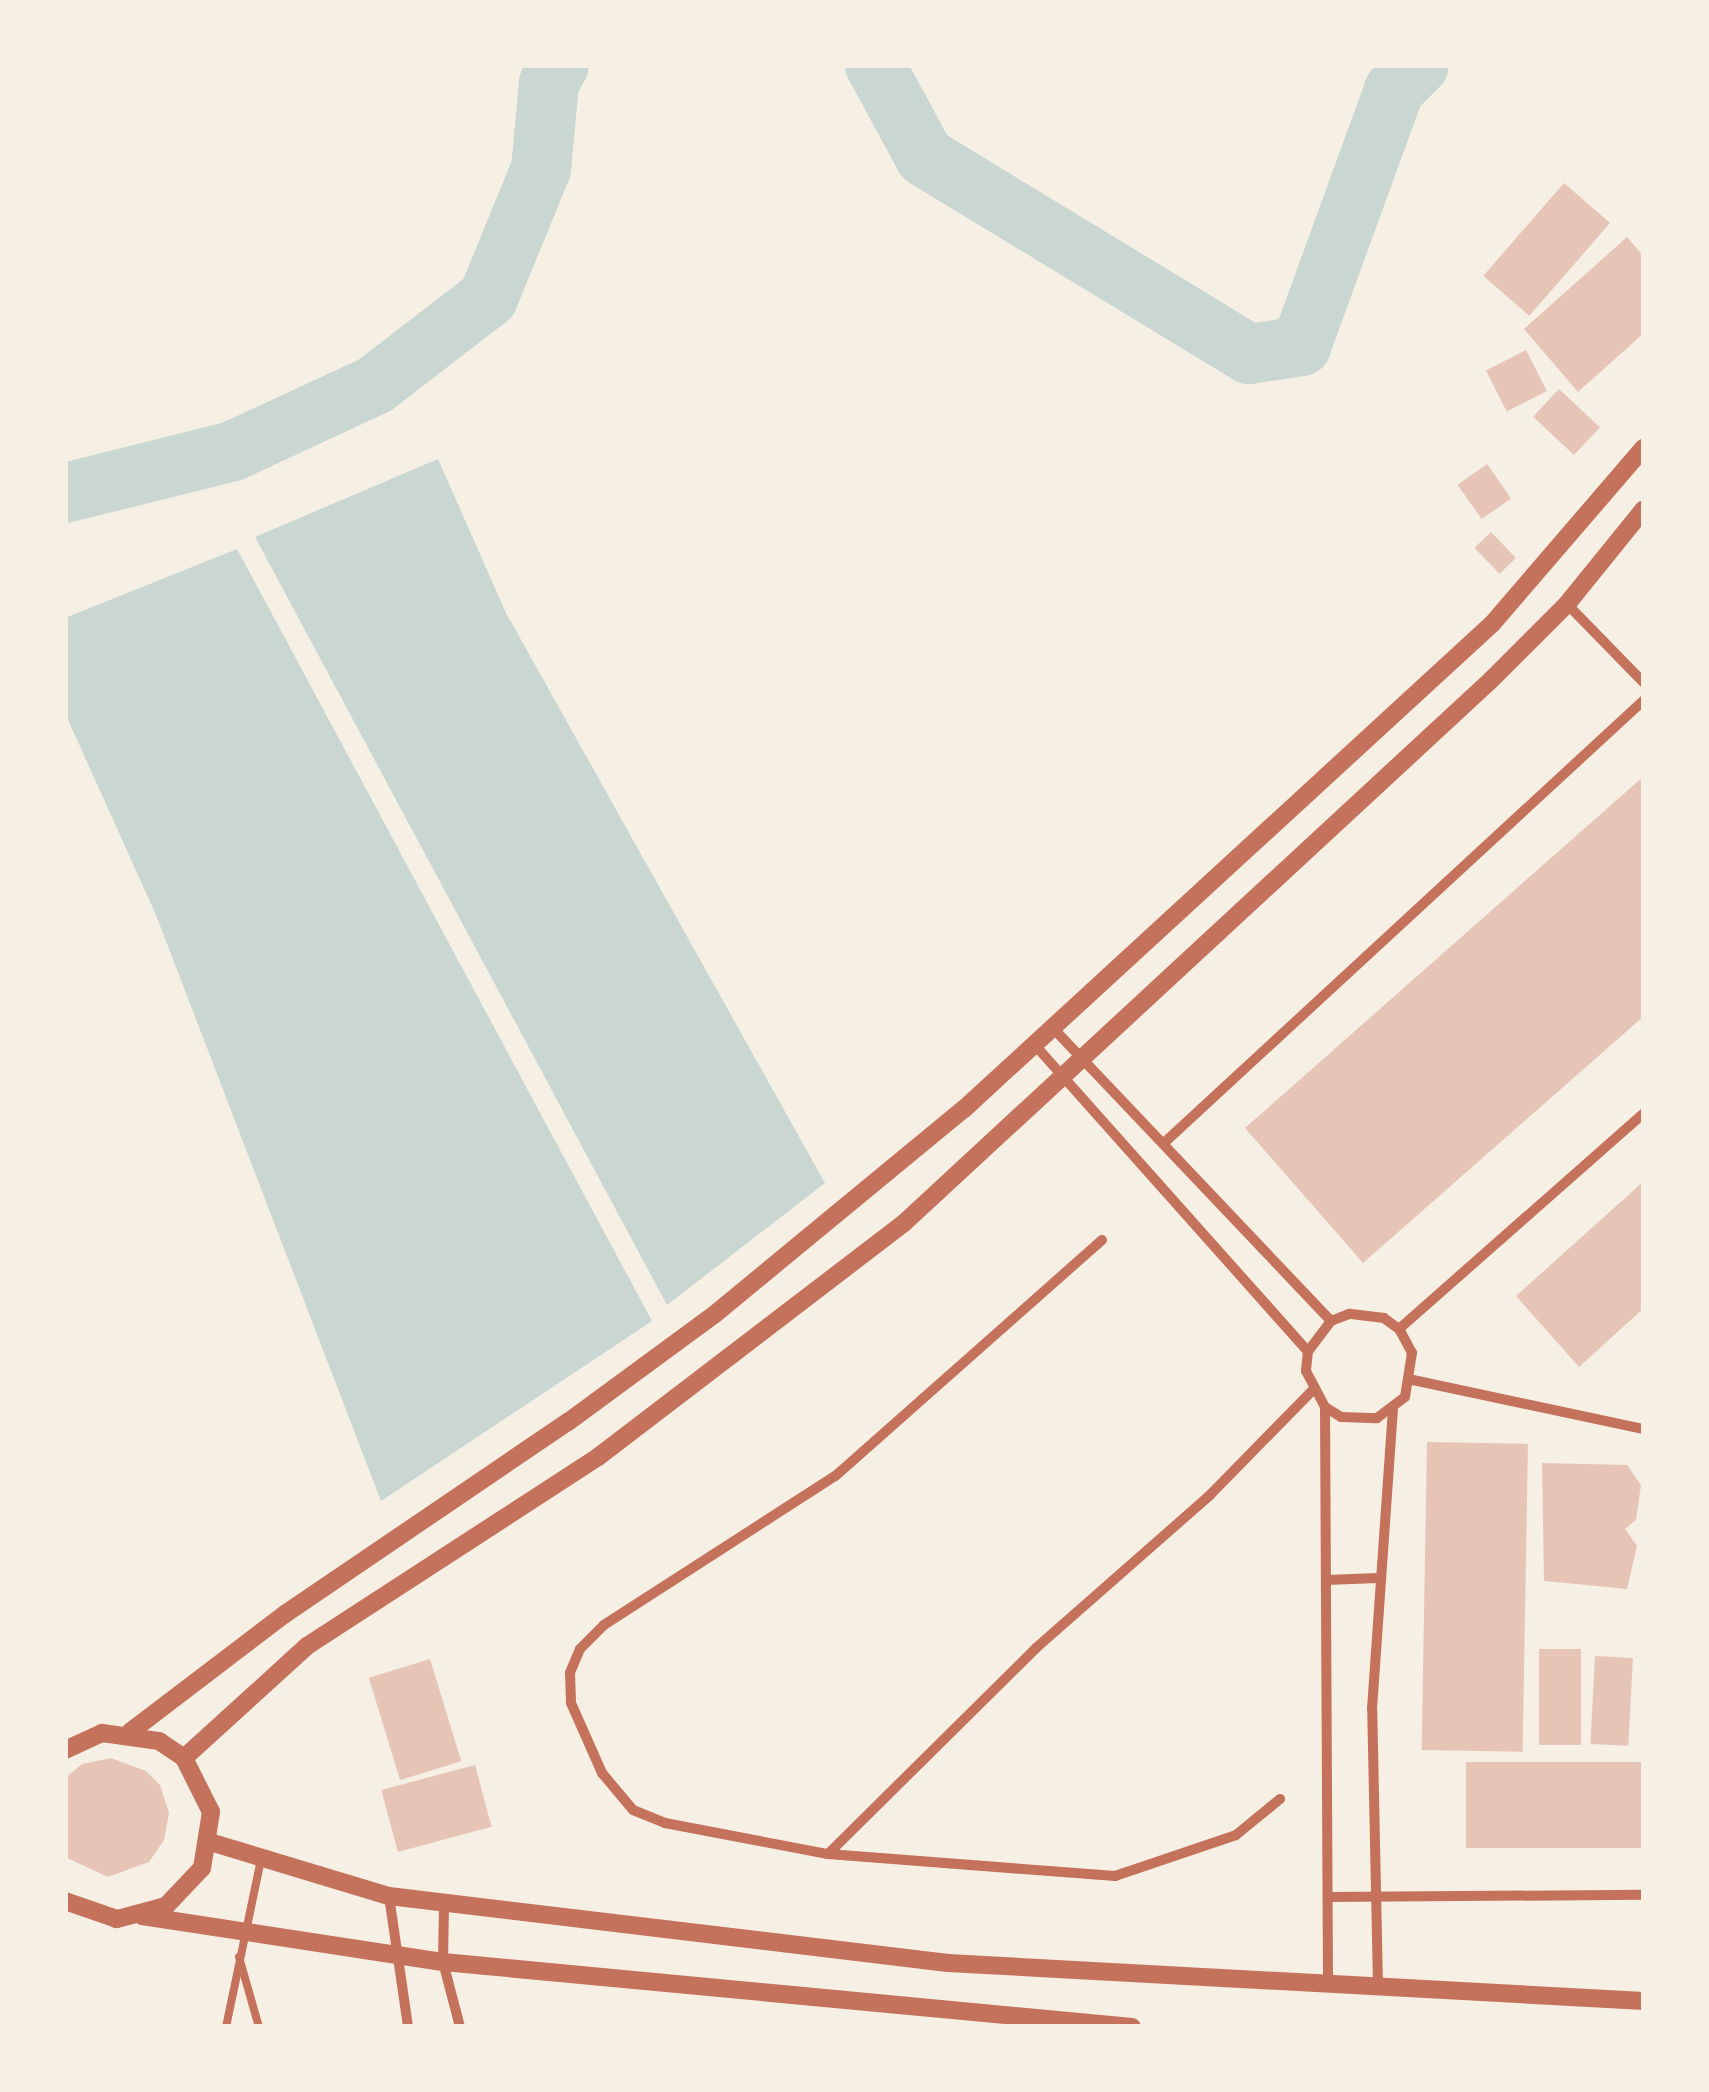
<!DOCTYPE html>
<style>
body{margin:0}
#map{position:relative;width:1709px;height:2092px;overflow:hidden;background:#f6efe4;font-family:"Fira Sans Condensed",sans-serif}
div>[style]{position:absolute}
.water>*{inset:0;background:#c9d6d2}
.river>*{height:60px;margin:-30px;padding:0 30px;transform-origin:30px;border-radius:30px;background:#c9d6d2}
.building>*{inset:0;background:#e6c5b7;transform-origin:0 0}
.service>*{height:8px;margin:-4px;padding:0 4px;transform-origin:4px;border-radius:4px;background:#c5725c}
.minor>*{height:10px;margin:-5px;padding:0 5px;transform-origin:5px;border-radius:5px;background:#c5725c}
.tertiary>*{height:18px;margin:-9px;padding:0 9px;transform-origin:9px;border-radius:9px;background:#c5725c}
span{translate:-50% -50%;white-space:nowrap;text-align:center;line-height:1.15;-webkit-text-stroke:8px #f6efe4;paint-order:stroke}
.frame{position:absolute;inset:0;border:68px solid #f6efe4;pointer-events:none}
</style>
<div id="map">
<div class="water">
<div style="clip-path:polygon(438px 459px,506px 613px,825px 1183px,667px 1305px,255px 537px)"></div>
<div style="clip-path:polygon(237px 549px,652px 1321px,381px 1501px,156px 915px,65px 713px,65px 618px)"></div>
</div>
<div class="river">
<div style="left:875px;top:65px;width:105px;rotate:61.5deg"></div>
<div style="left:925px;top:157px;width:379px;rotate:31.3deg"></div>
<div style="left:1249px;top:354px;width:53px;rotate:-8.7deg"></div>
<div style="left:1301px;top:346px;width:272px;rotate:-70deg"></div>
<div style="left:1394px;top:90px;width:35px;rotate:-45deg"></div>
<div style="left:65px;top:493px;width:173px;rotate:-14deg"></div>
<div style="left:233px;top:451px;width:157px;rotate:-24.9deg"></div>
<div style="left:375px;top:385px;width:143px;rotate:-37.6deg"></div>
<div style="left:488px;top:298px;width:139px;rotate:-67.7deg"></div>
<div style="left:541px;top:169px;width:86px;rotate:-84.7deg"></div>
<div style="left:549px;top:83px;width:21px;rotate:-61deg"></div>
</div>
<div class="building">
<div style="left:1564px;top:183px;width:61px;height:123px;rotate:41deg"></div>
<div style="clip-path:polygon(1627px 237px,1644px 257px,1644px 333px,1578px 392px,1524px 329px)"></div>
<div style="left:1526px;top:350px;width:46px;height:45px;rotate:63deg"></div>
<div style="left:1559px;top:389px;width:56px;height:38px;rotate:43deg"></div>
<div style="left:1487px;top:464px;width:42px;height:36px;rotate:55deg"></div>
<div style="left:1491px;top:532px;width:36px;height:23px;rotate:46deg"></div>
<div style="clip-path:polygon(1644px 776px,1644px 1016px,1363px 1263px,1245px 1128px)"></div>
<div style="clip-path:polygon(1644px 1181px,1644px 1308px,1579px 1367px,1516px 1296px)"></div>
<div style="left:1427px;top:1442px;width:101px;height:308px;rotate:1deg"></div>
<div style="clip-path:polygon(1542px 1463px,1627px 1465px,1641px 1485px,1636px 1520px,1625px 1529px,1637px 1546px,1627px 1589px,1544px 1581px)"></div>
<div style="left:1539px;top:1649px;width:42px;height:96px"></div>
<div style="left:1595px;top:1656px;width:38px;height:88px;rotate:3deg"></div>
<div style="left:430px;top:1659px;width:107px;height:64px;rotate:73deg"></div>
<div style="clip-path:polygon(111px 1758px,146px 1771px,160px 1785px,169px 1813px,164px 1840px,149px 1862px,108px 1877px,65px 1857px,65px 1778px,82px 1764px)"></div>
<div style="left:1466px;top:1762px;width:178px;height:86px"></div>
<div style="left:475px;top:1765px;width:64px;height:97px;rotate:75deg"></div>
</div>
<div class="service">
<div style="left:239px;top:1957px;width:73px;rotate:74.1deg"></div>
<div style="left:226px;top:2027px;width:171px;rotate:-78.2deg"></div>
</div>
<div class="minor">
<div style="left:1567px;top:604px;width:110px;rotate:45.7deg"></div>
<div style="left:1052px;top:1027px;width:405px;rotate:46.5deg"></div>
<div style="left:1034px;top:1044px;width:411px;rotate:48.3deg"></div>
<div style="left:1165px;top:1142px;width:652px;rotate:-42.7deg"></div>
<div style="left:1102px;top:1240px;width:356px;rotate:138.5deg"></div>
<div style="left:835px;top:1476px;width:275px;rotate:147.2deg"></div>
<div style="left:604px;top:1625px;width:34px;rotate:135deg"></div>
<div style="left:580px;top:1649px;width:26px;rotate:113deg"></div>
<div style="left:570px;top:1673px;width:30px;rotate:88deg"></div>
<div style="left:571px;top:1703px;width:77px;rotate:66.1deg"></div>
<div style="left:602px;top:1773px;width:48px;rotate:50deg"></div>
<div style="left:633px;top:1810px;width:35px;rotate:22deg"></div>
<div style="left:665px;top:1823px;width:166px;rotate:10.8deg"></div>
<div style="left:828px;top:1854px;width:288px;rotate:4.4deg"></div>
<div style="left:1115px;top:1876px;width:128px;rotate:-18.7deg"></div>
<div style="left:1236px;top:1835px;width:57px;rotate:-39.3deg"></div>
<div style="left:1399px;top:1329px;width:327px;rotate:-41.4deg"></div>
<div style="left:1413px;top:1380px;width:236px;rotate:12deg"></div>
<div style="left:1325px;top:1407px;width:19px;rotate:32deg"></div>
<div style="left:1341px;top:1417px;width:36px;rotate:2deg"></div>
<div style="left:1377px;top:1418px;width:35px;rotate:-37deg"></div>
<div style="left:1405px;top:1397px;width:45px;rotate:-81deg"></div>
<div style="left:1412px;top:1353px;width:27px;rotate:-118deg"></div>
<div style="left:1399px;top:1329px;width:19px;rotate:-144deg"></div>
<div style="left:1384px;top:1318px;width:35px;rotate:-173deg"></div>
<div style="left:1349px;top:1314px;width:19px;rotate:159deg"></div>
<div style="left:1331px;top:1321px;width:38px;rotate:127deg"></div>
<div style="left:1308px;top:1351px;width:20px;rotate:96deg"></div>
<div style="left:1306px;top:1371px;width:41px;rotate:62.2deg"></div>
<div style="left:1325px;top:1407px;width:577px;rotate:89.7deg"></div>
<div style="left:1326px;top:1580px;width:52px;rotate:-2.2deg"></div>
<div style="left:828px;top:1854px;width:293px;rotate:-44.7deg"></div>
<div style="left:1036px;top:1648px;width:232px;rotate:-41.3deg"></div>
<div style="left:1210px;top:1495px;width:146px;rotate:-45.6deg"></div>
<div style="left:389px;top:1896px;width:132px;rotate:81.7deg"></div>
<div style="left:1328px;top:1897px;width:316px;rotate:-0.4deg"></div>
<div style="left:444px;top:1905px;width:57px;rotate:91deg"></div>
<div style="left:443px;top:1962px;width:67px;rotate:75.3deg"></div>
<div style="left:1378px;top:1986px;width:277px;rotate:-91.2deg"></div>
<div style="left:1372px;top:1709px;width:300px;rotate:-86deg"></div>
</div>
<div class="tertiary">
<div style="left:130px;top:1732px;width:195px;rotate:-37.3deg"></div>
<div style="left:285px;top:1614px;width:342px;rotate:-34.2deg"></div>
<div style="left:568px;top:1422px;width:182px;rotate:-36.3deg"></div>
<div style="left:715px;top:1314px;width:323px;rotate:-39.5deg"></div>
<div style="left:964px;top:1109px;width:717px;rotate:-42.57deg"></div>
<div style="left:1492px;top:624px;width:233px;rotate:-49.3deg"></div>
<div style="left:65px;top:1750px;width:41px;rotate:-24.7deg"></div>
<div style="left:102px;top:1733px;width:58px;rotate:8deg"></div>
<div style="left:159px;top:1741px;width:30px;rotate:34deg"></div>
<div style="left:184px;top:1758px;width:60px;rotate:63.4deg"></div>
<div style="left:211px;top:1812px;width:57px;rotate:99.1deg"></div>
<div style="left:202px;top:1868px;width:52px;rotate:133.5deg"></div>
<div style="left:166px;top:1906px;width:51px;rotate:165.1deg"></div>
<div style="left:117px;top:1919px;width:55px;rotate:-160.9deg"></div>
<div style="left:184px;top:1758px;width:166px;rotate:-42.3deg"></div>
<div style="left:307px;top:1646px;width:347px;rotate:-33deg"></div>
<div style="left:598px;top:1457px;width:385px;rotate:-37.4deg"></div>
<div style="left:904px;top:1223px;width:800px;rotate:-42.77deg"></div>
<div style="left:1491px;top:680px;width:107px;rotate:-45deg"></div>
<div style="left:1567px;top:604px;width:122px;rotate:-51deg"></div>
<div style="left:210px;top:1842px;width:187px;rotate:16.8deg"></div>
<div style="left:389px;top:1896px;width:563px;rotate:6.83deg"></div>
<div style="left:948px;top:1963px;width:697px;rotate:3.13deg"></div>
<div style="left:142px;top:1916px;width:304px;rotate:8.7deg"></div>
<div style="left:443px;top:1962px;width:692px;rotate:5.39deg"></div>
</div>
<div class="frame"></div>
</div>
